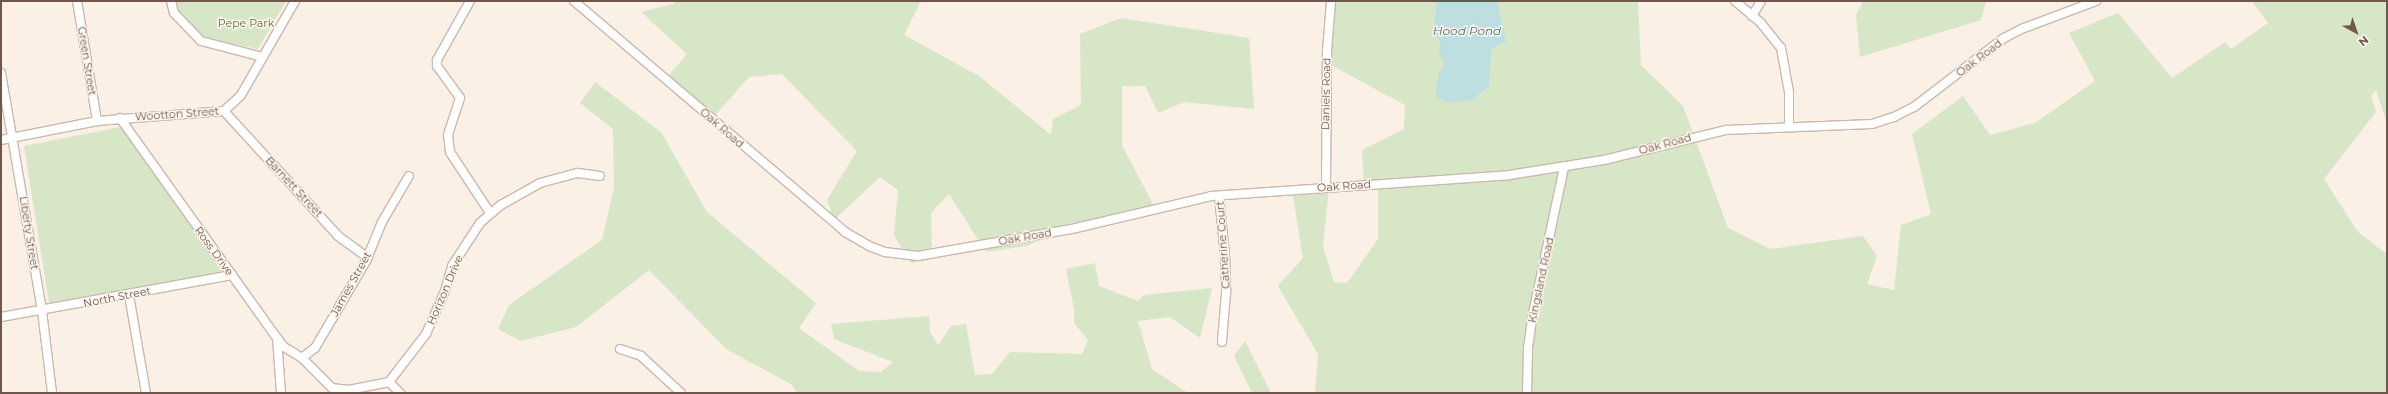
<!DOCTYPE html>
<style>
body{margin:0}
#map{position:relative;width:2388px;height:394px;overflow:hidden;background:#faf0e6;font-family:Montserrat,sans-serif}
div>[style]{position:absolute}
.green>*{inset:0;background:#d6e6c6}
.water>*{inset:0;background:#bddfe1}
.roads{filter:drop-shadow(1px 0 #cab8ae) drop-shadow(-1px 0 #cab8ae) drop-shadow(0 1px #cab8ae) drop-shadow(0 -1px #cab8ae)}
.street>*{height:8px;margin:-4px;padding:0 4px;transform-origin:4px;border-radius:4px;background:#fff}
span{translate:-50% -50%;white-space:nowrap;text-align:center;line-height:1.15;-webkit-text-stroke:3px #fdf5ec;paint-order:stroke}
.park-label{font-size:11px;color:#597547}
.street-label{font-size:11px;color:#70574e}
.water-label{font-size:12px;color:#47777b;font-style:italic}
.frame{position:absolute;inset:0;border:2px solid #70574e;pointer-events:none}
.north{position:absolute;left:2336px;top:12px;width:40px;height:40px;-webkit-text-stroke:3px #fdf5ec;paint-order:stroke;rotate:140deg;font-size:11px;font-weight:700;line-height:16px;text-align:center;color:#70574e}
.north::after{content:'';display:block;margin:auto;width:14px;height:18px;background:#70574e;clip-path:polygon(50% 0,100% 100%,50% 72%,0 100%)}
</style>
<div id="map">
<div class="green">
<div style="clip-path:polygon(175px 1px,286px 1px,258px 49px,201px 37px,178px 11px)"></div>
<div style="clip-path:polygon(677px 1px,921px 1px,904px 35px,979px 76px,1051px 135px,1053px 119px,1081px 105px,1080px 34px,1121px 18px,1249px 38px,1254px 109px,1184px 102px,1158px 113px,1145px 86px,1122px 86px,1122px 145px,1156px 210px,1067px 228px,1027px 246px,986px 252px,949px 194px,931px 213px,932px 259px,911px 263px,894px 235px,898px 190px,880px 177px,834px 220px,827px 200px,857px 151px,782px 74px,749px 77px,710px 121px,664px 81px,687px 54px,641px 12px,673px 4px)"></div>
<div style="clip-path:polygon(1331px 1px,1638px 1px,1641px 65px,1683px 106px,1728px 228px,1770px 249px,1863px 236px,1877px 256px,1867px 284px,1894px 290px,1901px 225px,1931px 214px,1912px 134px,1963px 96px,1990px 135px,2035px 123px,2095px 81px,2069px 33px,2118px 13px,2172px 78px,2225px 42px,2231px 49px,2268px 23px,2252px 1px,2387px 1px,2387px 124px,2376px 90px,2371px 96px,2376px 112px,2324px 179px,2358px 232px,2387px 254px,2387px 393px,1315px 393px,1318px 354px,1278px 286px,1303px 258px,1292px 190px,1329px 188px,1323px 247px,1334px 282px,1347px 283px,1378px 239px,1378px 184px,1364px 185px,1362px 150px,1404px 129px,1405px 105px,1329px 64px)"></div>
<div style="clip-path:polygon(1863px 1px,1986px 1px,1981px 20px,1860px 57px,1856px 15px)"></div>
<div style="clip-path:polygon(595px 82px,661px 132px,707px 212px,816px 303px,799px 328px,859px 371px,881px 372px,893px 362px,834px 339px,831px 324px,929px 316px,930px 332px,938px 345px,951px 326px,966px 324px,975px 375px,992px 374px,1010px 352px,1082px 354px,1088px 340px,1074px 323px,1074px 309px,1066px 269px,1095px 263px,1099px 286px,1138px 301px,1144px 295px,1212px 288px,1200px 338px,1170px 317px,1138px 321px,1152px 369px,1188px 393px,797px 393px,791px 384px,726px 349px,649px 270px,576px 327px,521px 341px,498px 329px,509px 305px,602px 240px,614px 188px,613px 129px,580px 103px)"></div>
<div style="clip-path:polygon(121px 127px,223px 272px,49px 303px,24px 146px)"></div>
<div style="clip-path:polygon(1245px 341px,1271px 393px,1252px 393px,1234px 356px)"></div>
</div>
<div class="water">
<div style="clip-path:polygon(1437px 1px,1497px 1px,1506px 41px,1491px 49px,1489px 86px,1472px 100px,1448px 103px,1435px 97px,1439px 73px,1444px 64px,1439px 51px,1441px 44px,1433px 31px)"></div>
</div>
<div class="roads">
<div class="street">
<div style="left:77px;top:1px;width:122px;rotate:80.5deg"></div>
<div style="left:171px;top:1px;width:12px;rotate:76deg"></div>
<div style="left:174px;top:13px;width:39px;rotate:46deg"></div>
<div style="left:201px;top:41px;width:63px;rotate:14.7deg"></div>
<div style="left:470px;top:1px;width:68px;rotate:119.2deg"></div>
<div style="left:437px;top:60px;width:6px;rotate:90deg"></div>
<div style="left:437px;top:66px;width:39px;rotate:54deg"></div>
<div style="left:460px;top:98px;width:39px;rotate:108deg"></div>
<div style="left:448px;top:135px;width:17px;rotate:83deg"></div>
<div style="left:450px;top:152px;width:73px;rotate:56.7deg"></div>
<div style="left:574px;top:1px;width:356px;rotate:40.4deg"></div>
<div style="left:845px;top:232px;width:28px;rotate:30deg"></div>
<div style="left:869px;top:246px;width:17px;rotate:21deg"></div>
<div style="left:885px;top:252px;width:33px;rotate:7deg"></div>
<div style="left:918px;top:256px;width:160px;rotate:-10deg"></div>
<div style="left:1076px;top:228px;width:139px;rotate:-13.3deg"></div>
<div style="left:1211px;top:196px;width:299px;rotate:-4deg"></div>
<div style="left:1509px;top:175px;width:96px;rotate:-9deg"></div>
<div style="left:1604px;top:160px;width:126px;rotate:-13.8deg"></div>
<div style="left:1726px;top:130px;width:146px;rotate:-2.4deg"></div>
<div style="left:1872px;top:124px;width:23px;rotate:-18deg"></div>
<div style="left:1894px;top:117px;width:22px;rotate:-27deg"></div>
<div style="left:1914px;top:107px;width:113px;rotate:-37.5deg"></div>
<div style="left:2004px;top:38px;width:22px;rotate:-27deg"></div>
<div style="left:2024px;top:28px;width:77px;rotate:-20.6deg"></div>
<div style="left:1735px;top:1px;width:33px;rotate:40deg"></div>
<div style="left:1760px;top:22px;width:33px;rotate:51deg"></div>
<div style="left:1781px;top:48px;width:45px;rotate:79.7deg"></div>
<div style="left:1789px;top:92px;width:35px;rotate:90deg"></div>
<div style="left:1752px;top:16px;width:17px;rotate:-59deg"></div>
<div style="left:1px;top:73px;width:242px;rotate:80.2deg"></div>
<div style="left:42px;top:311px;width:83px;rotate:83deg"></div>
<div style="left:224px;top:111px;width:169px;rotate:47.6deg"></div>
<div style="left:338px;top:236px;width:37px;rotate:36deg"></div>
<div style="left:120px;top:118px;width:270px;rotate:54.5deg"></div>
<div style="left:277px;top:338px;width:55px;rotate:85.8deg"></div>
<div style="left:1px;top:140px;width:98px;rotate:-11.2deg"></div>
<div style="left:97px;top:121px;width:127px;rotate:-4.5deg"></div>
<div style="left:224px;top:111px;width:23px;rotate:-43deg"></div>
<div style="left:241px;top:95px;width:108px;rotate:-60.1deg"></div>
<div style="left:1326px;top:187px;width:136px;rotate:-89.6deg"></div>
<div style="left:1327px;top:51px;width:50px;rotate:-85.4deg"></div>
<div style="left:1219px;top:196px;width:59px;rotate:84.2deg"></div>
<div style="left:1225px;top:255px;width:38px;rotate:88deg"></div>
<div style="left:1226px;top:293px;width:49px;rotate:94.7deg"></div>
<div style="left:129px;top:295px;width:99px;rotate:80.2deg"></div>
<div style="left:1px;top:317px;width:235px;rotate:-10.3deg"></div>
<div style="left:277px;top:338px;width:11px;rotate:52deg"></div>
<div style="left:284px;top:347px;width:21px;rotate:31deg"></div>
<div style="left:302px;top:358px;width:42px;rotate:45deg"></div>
<div style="left:332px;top:388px;width:17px;rotate:7deg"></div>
<div style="left:349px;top:390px;width:41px;rotate:-11.3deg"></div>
<div style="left:389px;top:382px;width:61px;rotate:-52.4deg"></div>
<div style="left:426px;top:334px;width:47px;rotate:-66.2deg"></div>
<div style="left:445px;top:291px;width:26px;rotate:-74deg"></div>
<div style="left:452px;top:266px;width:51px;rotate:-56.9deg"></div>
<div style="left:480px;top:223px;width:28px;rotate:-41deg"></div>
<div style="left:501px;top:205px;width:45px;rotate:-29.4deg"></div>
<div style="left:540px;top:183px;width:39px;rotate:-15deg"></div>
<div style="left:578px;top:173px;width:22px;rotate:8deg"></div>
<div style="left:620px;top:349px;width:22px;rotate:18deg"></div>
<div style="left:641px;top:356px;width:54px;rotate:42.8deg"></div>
<div style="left:302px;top:358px;width:16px;rotate:-38deg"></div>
<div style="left:315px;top:348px;width:101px;rotate:-59.6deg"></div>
<div style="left:366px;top:261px;width:42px;rotate:-67.7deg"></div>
<div style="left:382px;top:222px;width:53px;rotate:-59.6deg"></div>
<div style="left:389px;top:382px;width:16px;rotate:45deg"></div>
<div style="left:1527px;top:393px;width:45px;rotate:-88.7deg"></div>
<div style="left:1528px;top:348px;width:30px;rotate:-82deg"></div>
<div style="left:1532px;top:318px;width:153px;rotate:-78deg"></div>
</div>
</div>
<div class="park-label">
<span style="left:246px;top:23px">Pepe Park</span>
</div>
<div class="street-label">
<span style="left:1979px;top:58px;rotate:-37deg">Oak Road</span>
<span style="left:87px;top:61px;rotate:81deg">Green Street</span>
<span style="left:1326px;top:94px;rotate:-89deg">Daniels Road</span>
<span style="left:177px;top:114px;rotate:-4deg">Wootton Street</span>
<span style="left:722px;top:128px;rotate:41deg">Oak Road</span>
<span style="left:1665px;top:144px;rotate:-15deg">Oak Road</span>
<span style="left:1344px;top:186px;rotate:-4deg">Oak Road</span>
<span style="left:294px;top:187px;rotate:47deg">Barnett Street</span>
<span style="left:29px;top:233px;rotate:81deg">Liberty Street</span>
<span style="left:1025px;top:237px;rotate:-10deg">Oak Road</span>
<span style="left:1223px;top:245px;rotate:-94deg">Catherine Court</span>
<span style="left:214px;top:251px;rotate:54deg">Ross Drive</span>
<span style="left:1541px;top:280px;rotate:-78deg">Kingsland Road</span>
<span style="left:351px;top:284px;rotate:-61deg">James Street</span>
<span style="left:445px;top:290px;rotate:-67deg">Horizon Drive</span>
<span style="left:117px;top:297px;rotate:-11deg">North Street</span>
</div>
<div class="water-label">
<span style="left:1467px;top:31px">Hood Pond</span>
</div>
<div class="frame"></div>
<div class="north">N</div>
</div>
